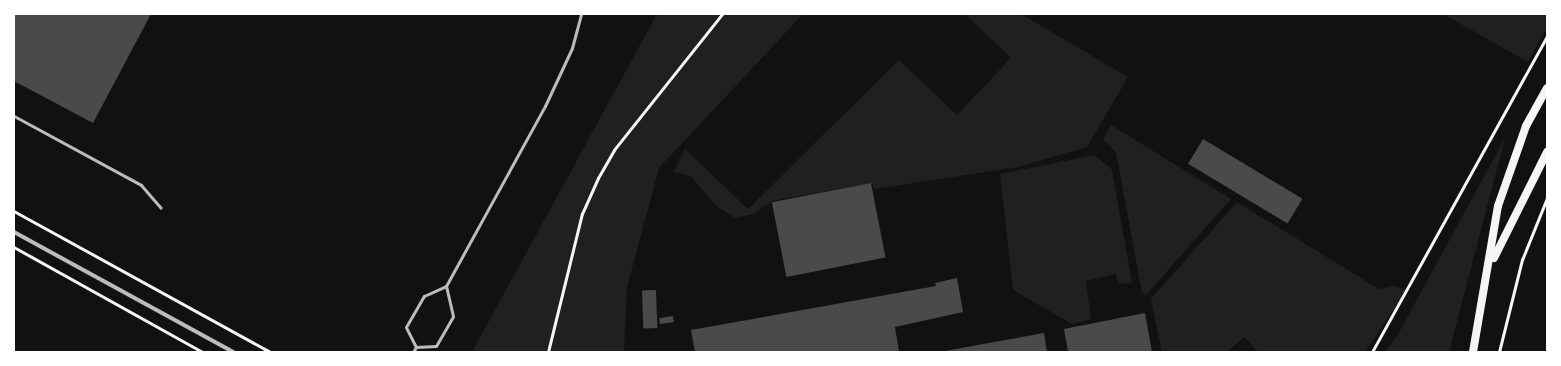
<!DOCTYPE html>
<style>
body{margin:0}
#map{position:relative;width:1561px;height:366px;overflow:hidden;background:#111;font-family:Quicksand,sans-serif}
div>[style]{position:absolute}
.green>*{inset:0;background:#202020}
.building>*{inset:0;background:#4a4a4a;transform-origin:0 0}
.path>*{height:2.5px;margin:-1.25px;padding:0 1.25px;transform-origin:1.25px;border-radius:1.25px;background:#f5f5f5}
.service>*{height:3px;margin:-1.5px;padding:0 1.5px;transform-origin:1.5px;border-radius:1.5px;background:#bcbcbc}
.minor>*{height:4px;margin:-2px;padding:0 2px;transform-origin:2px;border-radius:2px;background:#bcbcbc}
.secondary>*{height:8px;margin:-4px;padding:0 4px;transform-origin:4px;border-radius:4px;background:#f5f5f5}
span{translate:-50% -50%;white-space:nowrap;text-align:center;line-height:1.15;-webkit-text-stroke:4px #fff;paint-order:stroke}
.frame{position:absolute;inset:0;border:15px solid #fff;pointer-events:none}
</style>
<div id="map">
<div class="green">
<div style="clip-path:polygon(657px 14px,803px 14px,659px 168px,627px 287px,624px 352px,472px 352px)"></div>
<div style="clip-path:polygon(965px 14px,1021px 14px,1128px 77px,1087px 147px,1018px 167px,875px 189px,871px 183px,772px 201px,754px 214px,735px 218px,715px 205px,691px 176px,674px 172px,685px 149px,748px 209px,899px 60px,957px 115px,1011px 58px)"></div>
<div style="clip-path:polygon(1443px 14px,1547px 14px,1547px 27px,1528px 62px)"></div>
<div style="clip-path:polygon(1111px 125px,1231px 199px,1146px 295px,1142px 293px,1116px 152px,1103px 140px)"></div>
<div style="clip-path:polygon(1505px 138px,1449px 352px,1385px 352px,1397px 336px)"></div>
<div style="clip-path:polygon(1095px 155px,1112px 170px,1132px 283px,1118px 284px,1116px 274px,1086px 281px,1091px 319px,1072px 324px,1013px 290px,1000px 174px)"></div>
<div style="clip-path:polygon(1237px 202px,1379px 289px,1395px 286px,1407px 290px,1365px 352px,1258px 352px,1244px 337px,1227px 352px,1162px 352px,1151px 299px)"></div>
</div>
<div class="building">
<div style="clip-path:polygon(14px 14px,151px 14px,93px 123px,14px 81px)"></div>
<div style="left:1203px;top:139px;width:116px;height:29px;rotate:31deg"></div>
<div style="left:871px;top:183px;width:76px;height:101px;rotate:79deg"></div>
<div style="clip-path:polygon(957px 278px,963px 312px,895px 327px,899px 352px,695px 352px,691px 330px,936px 286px,935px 283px)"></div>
<div style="left:656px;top:290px;width:38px;height:14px;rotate:88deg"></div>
<div style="clip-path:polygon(1145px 313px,1152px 352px,1068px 352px,1064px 329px)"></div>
<div style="left:673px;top:316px;width:6px;height:14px;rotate:81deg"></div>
<div style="clip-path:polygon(1044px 333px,1047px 352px,945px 352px,945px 351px)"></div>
</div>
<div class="path">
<div style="left:14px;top:211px;width:293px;rotate:28.8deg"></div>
<div style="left:14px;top:247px;width:216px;rotate:29.1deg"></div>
<div style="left:548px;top:352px;width:142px;rotate:-76.2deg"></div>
<div style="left:582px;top:214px;width:39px;rotate:-66deg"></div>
<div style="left:598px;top:178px;width:32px;rotate:-60deg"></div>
<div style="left:614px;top:150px;width:174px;rotate:-51.5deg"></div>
<div style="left:1372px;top:352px;width:361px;rotate:-61deg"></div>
<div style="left:1499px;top:352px;width:95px;rotate:-76deg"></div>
<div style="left:1522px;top:260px;width:67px;rotate:-68deg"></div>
</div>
<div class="service">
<div style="left:14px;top:116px;width:145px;rotate:28.5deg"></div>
<div style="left:141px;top:185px;width:30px;rotate:49deg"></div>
<div style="left:416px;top:347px;width:20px;rotate:-3deg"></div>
<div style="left:436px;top:346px;width:34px;rotate:-60deg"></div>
<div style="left:453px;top:316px;width:31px;rotate:-103deg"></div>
<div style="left:413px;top:352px;width:6px;rotate:-59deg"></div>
<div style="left:416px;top:347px;width:22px;rotate:-117deg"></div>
<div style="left:406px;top:327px;width:36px;rotate:-60deg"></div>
<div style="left:424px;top:296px;width:24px;rotate:-24deg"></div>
<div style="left:446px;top:286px;width:205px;rotate:-61.2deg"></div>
<div style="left:545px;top:106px;width:64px;rotate:-65deg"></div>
<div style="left:572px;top:48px;width:35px;rotate:-75deg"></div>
</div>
<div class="minor">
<div style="left:14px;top:232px;width:250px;rotate:28.7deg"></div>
</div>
<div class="secondary">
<div style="left:1494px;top:258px;width:119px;rotate:-63.4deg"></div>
<div style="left:1473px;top:352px;width:148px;rotate:-80.3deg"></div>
<div style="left:1498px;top:206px;width:85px;rotate:-70.7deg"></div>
<div style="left:1526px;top:126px;width:43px;rotate:-61.1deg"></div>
</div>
<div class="frame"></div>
</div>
